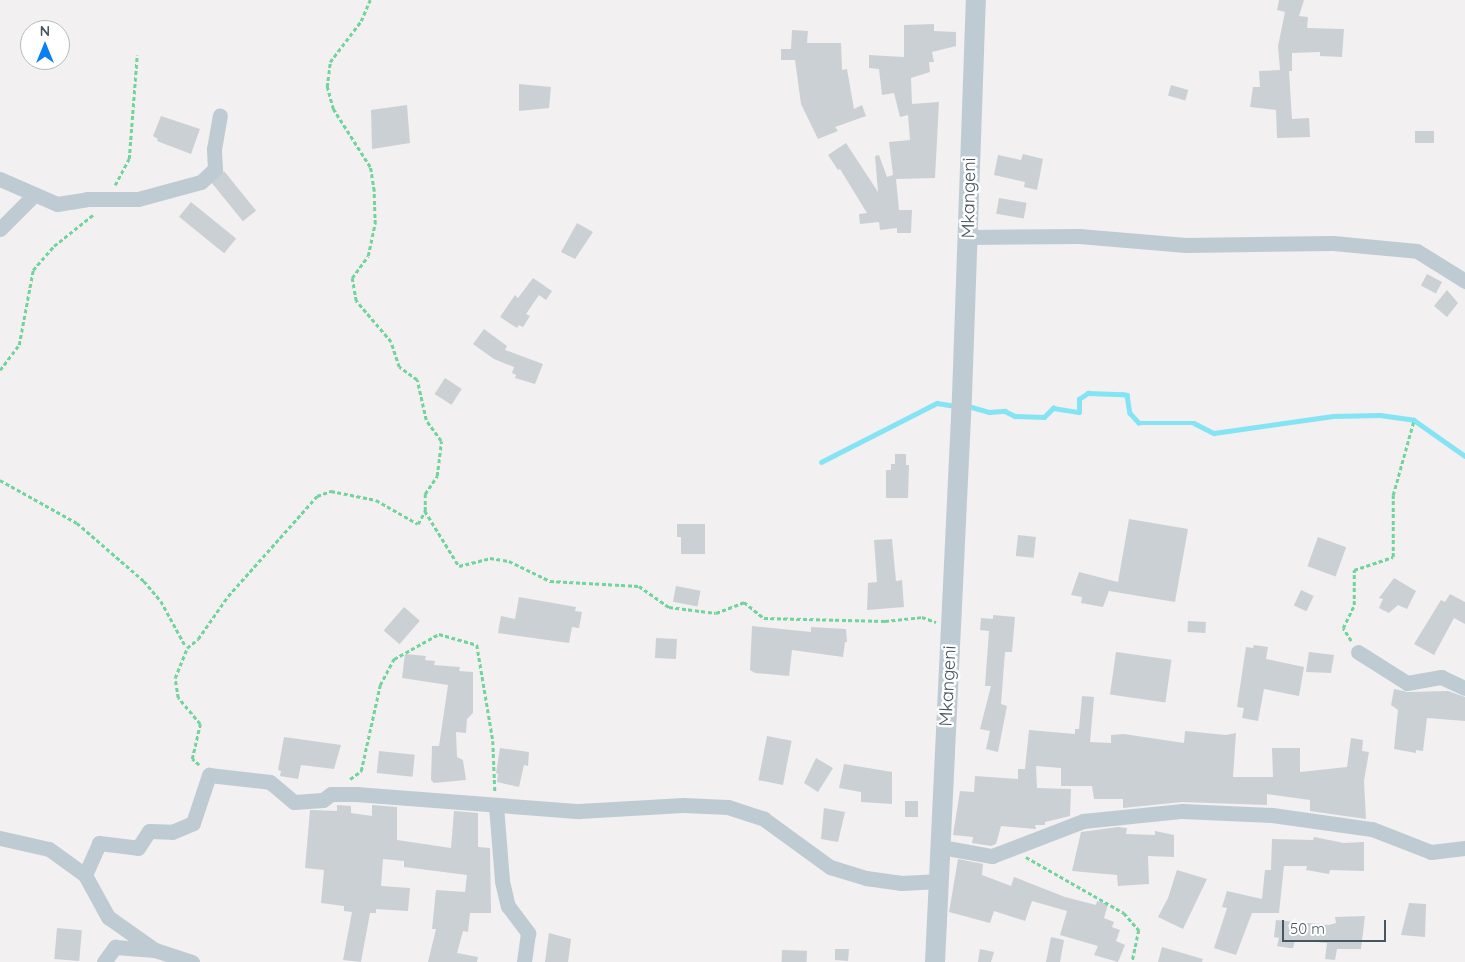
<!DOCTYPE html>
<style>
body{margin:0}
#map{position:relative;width:1465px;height:962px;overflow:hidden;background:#f2f0f0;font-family:Quicksand,sans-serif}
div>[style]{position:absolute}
.stream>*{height:4.5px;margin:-2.25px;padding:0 2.25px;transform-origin:2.25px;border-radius:2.25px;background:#84e4f4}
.building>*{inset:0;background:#cbd0d5;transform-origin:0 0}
.path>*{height:2.5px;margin-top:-1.25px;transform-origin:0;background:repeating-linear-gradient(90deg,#70d49c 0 4px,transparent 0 6.5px)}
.minor>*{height:15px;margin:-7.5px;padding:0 7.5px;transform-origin:7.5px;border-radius:7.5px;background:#bfcbd3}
.tertiary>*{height:20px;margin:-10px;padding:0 10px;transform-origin:10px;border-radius:10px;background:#bfcbd3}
span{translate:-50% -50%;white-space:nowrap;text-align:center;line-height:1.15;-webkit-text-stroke:5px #fff;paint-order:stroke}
.street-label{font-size:18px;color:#46555f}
.north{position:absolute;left:20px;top:20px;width:50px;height:50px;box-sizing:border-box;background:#fff;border:1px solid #b5bbbf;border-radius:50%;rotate:0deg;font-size:14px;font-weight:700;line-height:20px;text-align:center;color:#46555f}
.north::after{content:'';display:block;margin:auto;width:18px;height:22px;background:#0a7ef2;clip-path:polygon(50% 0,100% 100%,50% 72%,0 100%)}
.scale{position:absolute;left:1282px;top:920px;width:104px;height:22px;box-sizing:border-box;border:2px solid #46555f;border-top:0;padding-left:6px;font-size:15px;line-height:18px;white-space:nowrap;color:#46555f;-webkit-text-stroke:4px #fff;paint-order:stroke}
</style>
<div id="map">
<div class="stream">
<div style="left:968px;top:406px;width:22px;rotate:16deg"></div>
<div style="left:989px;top:412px;width:16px;rotate:-4deg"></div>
<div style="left:1005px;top:411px;width:11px;rotate:27deg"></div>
<div style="left:1015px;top:416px;width:29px;rotate:2deg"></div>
<div style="left:1044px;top:417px;width:13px;rotate:-45deg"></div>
<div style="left:1053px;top:408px;width:26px;rotate:9deg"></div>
<div style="left:1079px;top:412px;width:13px;rotate:-90deg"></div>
<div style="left:1079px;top:399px;width:11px;rotate:-34deg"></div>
<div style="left:1088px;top:393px;width:34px;rotate:2deg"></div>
<div style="left:1122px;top:394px;width:5px;rotate:11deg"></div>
<div style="left:1127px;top:395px;width:18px;rotate:81deg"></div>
<div style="left:1130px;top:413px;width:13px;rotate:48deg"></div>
<div style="left:1139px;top:423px;width:55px"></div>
<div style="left:1194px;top:423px;width:22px;rotate:27deg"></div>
<div style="left:1214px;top:433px;width:120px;rotate:-8.1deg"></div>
<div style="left:1333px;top:416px;width:47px;rotate:-1.2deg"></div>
<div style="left:1380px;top:415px;width:34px;rotate:8deg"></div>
<div style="left:1414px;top:420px;width:62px;rotate:35.2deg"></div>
<div style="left:821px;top:462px;width:130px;rotate:-27deg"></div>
<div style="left:937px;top:403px;width:20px;rotate:9deg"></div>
</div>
<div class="building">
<div style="clip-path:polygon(1279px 0,1304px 0,1299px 16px,1308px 17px,1307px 28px,1344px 29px,1342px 57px,1320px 56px,1320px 52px,1292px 53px,1292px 71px,1289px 71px,1292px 119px,1309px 118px,1310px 137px,1277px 138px,1276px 110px,1250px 107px,1253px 87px,1260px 87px,1259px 71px,1280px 70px,1278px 46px,1285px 12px,1277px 10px)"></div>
<div style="clip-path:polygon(934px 24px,934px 31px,956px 32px,956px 46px,932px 52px,934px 62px,929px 62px,930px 72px,911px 78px,912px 104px,939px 102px,935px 178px,896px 179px,899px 210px,912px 210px,911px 233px,897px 233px,897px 228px,880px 230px,879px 222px,860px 224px,859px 214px,867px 213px,840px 169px,838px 170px,828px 155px,846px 143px,878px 192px,875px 156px,879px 155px,887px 177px,893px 175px,889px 142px,910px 140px,908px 115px,900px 117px,894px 93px,882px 95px,879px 69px,869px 68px,869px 55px,904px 57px,904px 25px)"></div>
<div style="clip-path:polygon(792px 30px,808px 31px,807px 43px,841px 43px,842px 70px,847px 69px,854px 109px,862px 105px,866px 116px,835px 127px,838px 131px,818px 139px,801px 104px,795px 60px,781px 60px,781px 49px,791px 49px)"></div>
<div style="clip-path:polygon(519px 84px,551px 87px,549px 108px,519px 111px)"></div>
<div style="left:1171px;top:85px;width:18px;height:11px;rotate:16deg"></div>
<div style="clip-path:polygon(407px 105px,410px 143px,372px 149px,371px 110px)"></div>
<div style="clip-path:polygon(161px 116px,200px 129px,191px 154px,157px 141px,158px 139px,153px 136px)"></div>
<div style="left:1415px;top:131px;width:19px;height:12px"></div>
<div style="clip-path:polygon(1023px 154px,1043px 159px,1037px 190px,1024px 187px,1025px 182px,994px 175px,998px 155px,1021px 160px)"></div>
<div style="left:224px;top:171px;width:51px;height:17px;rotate:51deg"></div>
<div style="left:999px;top:198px;width:28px;height:16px;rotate:10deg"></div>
<div style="left:191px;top:202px;width:58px;height:19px;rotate:39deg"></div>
<div style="clip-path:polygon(577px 223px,593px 232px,575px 259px,561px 252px)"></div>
<div style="left:1427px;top:274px;width:17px;height:13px;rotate:28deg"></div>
<div style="clip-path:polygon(533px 278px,552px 291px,546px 300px,539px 295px,526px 314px,530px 316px,523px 327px,519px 325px,517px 328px,500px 317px,515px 295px,518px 298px)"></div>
<div style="clip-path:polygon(1447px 290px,1458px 303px,1447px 317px,1434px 306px)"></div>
<div style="clip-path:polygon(484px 329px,507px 346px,505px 350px,543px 364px,535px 384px,515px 378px,516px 375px,512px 373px,514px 367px,494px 359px,473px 344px)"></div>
<div style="left:445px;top:378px;width:20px;height:19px;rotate:33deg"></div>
<div style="clip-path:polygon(895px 454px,906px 454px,906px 465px,909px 465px,908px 498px,886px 498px,886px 470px,891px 470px,891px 464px,895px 464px)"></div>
<div style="clip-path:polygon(1129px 519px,1188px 529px,1175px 602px,1109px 591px,1103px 607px,1081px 603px,1082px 597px,1071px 595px,1079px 572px,1118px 582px)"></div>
<div style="clip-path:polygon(677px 524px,705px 524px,705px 554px,681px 554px,681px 537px,677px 537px)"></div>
<div style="left:1018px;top:535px;width:18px;height:21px;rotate:6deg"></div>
<div style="left:1318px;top:537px;width:30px;height:31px;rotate:20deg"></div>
<div style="clip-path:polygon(892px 539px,896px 581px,902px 580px,904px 607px,867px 610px,868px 583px,877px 582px,874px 540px)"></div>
<div style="clip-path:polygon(1394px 578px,1416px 591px,1407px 609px,1398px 605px,1389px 613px,1379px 608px,1383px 599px,1379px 598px)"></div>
<div style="left:676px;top:586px;width:25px;height:16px;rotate:11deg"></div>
<div style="left:1301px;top:590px;width:14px;height:17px;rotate:25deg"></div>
<div style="clip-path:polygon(1450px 594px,1465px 602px,1465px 624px,1454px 618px,1434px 655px,1414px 644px,1441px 600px,1445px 602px)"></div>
<div style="clip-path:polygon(519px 597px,576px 607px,575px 611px,582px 612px,579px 628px,572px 627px,569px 643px,498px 633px,501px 616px,515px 619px)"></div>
<div style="left:404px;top:607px;width:21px;height:31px;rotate:41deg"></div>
<div style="clip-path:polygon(993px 615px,1015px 617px,1012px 652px,1005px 652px,1001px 704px,1007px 706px,998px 752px,986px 749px,990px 731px,980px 729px,991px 686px,985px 686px,989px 631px,980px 630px,981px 618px,993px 619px)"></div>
<div style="left:1188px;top:621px;width:18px;height:11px;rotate:3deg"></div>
<div style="clip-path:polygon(752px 626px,811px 632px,811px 627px,846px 629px,847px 642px,845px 642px,843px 657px,792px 650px,789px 676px,755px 673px,750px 670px)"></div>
<div style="left:656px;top:638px;width:21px;height:20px;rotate:3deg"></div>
<div style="clip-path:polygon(1254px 645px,1268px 647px,1266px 659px,1304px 667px,1299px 696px,1264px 689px,1258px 721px,1242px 718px,1244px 708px,1237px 707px,1246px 647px,1253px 648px)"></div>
<div style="left:1116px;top:652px;width:56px;height:43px;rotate:8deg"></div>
<div style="clip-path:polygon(1309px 652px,1334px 655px,1331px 673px,1306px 672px)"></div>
<div style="clip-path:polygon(405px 654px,426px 656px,425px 660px,435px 661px,434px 665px,460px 667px,459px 671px,473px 672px,473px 713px,467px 719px,466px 733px,456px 732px,457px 757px,463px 760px,466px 780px,434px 783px,431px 780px,432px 746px,439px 746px,448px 685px,402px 678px)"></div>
<div style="clip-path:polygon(1394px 689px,1408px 692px,1448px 691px,1465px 697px,1465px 721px,1427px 718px,1423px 751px,1416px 750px,1416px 753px,1394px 749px,1398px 710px,1391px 705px)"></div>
<div style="clip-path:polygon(1082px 696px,1094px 697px,1090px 742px,1111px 743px,1111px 735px,1124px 734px,1184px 743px,1185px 731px,1226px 735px,1236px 733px,1233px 777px,1273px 777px,1272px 748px,1300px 748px,1300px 772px,1347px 767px,1351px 738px,1363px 740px,1362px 751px,1369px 752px,1364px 781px,1366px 819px,1310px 811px,1310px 800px,1267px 794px,1267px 805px,1182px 802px,1123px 808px,1123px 799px,1094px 799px,1092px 786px,1061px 786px,1061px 768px,1036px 766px,1037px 788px,1071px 789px,1070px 816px,1045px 822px,1045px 825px,1035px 825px,1036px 829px,1001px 826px,996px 844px,991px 846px,972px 843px,973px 837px,953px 835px,960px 791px,974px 792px,975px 776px,1018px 779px,1018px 769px,1025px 769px,1029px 730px,1075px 734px,1075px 729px,1079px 729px)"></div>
<div style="left:767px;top:736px;width:25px;height:45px;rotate:11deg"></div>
<div style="clip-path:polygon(284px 737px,341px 745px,334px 769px,301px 765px,298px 779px,280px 776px,281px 771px,278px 770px)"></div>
<div style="clip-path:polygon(500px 748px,529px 752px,528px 766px,524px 765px,519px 787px,497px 782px,498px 774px,496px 773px)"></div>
<div style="left:379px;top:751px;width:36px;height:22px;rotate:6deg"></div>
<div style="clip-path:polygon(816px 758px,833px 768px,818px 792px,804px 783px)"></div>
<div style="clip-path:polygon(844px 764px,892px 772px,892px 804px,861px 802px,861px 792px,839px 788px)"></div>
<div style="left:905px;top:801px;width:13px;height:16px"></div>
<div style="clip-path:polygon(337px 805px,351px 806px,351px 813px,372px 816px,372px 805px,397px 807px,397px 840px,451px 848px,454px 811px,478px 813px,478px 847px,490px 848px,491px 913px,470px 913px,468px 932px,463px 931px,457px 953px,478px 957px,477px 962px,428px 962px,436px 929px,432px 929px,436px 890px,465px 892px,467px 875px,404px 867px,404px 861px,383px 859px,381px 886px,410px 888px,408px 911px,376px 909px,376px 913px,370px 913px,361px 962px,343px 960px,352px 912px,344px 911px,344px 906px,321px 903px,324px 870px,305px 868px,310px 810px,337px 811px)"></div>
<div style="clip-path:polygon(824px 808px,845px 812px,838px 842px,821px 839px)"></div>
<div style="clip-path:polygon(1118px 827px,1127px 828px,1126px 834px,1155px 835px,1155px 831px,1174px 835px,1174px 857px,1148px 856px,1149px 884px,1118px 886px,1117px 875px,1072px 871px,1081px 832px)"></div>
<div style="clip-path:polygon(1314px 837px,1344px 843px,1364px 842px,1364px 871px,1330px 870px,1329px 874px,1306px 870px,1307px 866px,1284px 866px,1279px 913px,1252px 913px,1236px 955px,1214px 948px,1227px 908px,1222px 907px,1227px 891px,1262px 899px,1265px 870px,1271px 870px,1272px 839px,1313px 840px)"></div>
<div style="clip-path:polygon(958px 859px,983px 864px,982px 875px,1011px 886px,1014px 877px,1065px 897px,1096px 905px,1097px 901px,1108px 904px,1104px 918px,1114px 922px,1112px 927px,1120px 930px,1116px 941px,1125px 945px,1118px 962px,1094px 955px,1098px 946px,1060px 935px,1067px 911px,1032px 901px,1025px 921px,994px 911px,990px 923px,949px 912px)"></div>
<div style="clip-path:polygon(1177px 870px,1207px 879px,1183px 929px,1158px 917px,1168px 898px)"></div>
<div style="clip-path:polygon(1409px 903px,1426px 904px,1425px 937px,1401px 935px)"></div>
<div style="clip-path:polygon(1365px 916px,1361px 949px,1337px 949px,1335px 960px,1325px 959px,1327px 943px,1295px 940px,1293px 948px,1289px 948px,1277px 946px,1279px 938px,1274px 937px,1276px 920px,1329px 925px,1336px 923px,1335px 917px)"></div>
<div style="left:57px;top:928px;width:25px;height:31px;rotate:5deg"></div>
<div style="clip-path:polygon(549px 933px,571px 939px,568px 962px,545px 962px)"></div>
<div style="clip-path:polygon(1051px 937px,1064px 940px,1060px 962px,1046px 962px)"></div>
<div style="clip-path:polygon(1162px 947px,1203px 959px,1202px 962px,1158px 962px)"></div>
<div style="clip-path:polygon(835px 949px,849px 949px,848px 961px,835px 960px)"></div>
<div style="clip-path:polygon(980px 949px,994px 952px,991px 962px,978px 962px)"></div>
<div style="left:782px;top:950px;width:25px;height:12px;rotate:2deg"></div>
</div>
<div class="path">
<div style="left:115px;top:185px;width:30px;rotate:-62deg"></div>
<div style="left:129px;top:159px;width:104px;rotate:-85.6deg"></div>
<div style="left:0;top:370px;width:31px;rotate:-53deg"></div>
<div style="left:19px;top:345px;width:76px;rotate:-79.4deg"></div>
<div style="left:33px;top:270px;width:32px;rotate:-49deg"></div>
<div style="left:54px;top:246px;width:51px;rotate:-38.7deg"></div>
<div style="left:0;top:480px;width:88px;rotate:29.2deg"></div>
<div style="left:77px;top:523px;width:89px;rotate:40.9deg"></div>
<div style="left:144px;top:581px;width:26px;rotate:50deg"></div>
<div style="left:161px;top:601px;width:52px;rotate:61.5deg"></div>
<div style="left:425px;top:511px;width:65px;rotate:58.3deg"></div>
<div style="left:459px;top:566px;width:32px;rotate:-14deg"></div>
<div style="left:490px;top:558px;width:19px;rotate:9deg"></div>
<div style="left:509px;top:561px;width:46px;rotate:26deg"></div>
<div style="left:550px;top:581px;width:89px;rotate:3.2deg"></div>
<div style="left:639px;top:586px;width:37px;rotate:35deg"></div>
<div style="left:669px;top:607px;width:47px;rotate:7.3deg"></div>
<div style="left:716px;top:613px;width:30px;rotate:-21deg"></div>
<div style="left:744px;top:602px;width:26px;rotate:39deg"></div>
<div style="left:764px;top:618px;width:121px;rotate:1.4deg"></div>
<div style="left:885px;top:621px;width:37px;rotate:-6deg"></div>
<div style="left:922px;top:617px;width:15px;rotate:20deg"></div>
<div style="left:1351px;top:641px;width:15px;rotate:-122deg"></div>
<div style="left:1343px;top:628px;width:25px;rotate:-64deg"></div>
<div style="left:1354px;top:605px;width:35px;rotate:-90deg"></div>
<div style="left:1354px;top:570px;width:41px;rotate:-18.4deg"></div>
<div style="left:1393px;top:557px;width:62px;rotate:-90deg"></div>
<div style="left:1393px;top:495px;width:78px;rotate:-74.4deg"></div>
<div style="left:199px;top:765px;width:9px;rotate:-139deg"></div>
<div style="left:192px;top:759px;width:36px;rotate:-77deg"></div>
<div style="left:200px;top:724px;width:34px;rotate:-130deg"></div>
<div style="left:178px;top:698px;width:20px;rotate:-99deg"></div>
<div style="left:175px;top:678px;width:32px;rotate:-68deg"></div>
<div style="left:187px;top:648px;width:14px;rotate:-39deg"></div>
<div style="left:198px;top:639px;width:52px;rotate:-55.1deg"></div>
<div style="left:228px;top:596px;width:134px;rotate:-48.3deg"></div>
<div style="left:317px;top:496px;width:15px;rotate:-20deg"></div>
<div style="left:331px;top:491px;width:46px;rotate:11.3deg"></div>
<div style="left:376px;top:500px;width:48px;rotate:29.7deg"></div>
<div style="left:418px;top:524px;width:15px;rotate:-62deg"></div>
<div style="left:425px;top:511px;width:17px;rotate:-90deg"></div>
<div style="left:425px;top:494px;width:22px;rotate:-56deg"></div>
<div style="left:437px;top:476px;width:35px;rotate:-83deg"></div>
<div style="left:441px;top:441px;width:26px;rotate:-126deg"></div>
<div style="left:426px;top:420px;width:41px;rotate:-102.7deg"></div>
<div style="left:417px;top:380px;width:22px;rotate:-144deg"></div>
<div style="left:399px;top:367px;width:26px;rotate:-108deg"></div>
<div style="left:391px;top:342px;width:54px;rotate:-130.5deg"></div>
<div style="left:356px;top:301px;width:23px;rotate:-100deg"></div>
<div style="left:352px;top:278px;width:27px;rotate:-54deg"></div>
<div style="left:368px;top:256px;width:33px;rotate:-78deg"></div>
<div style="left:375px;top:224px;width:33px;rotate:-92deg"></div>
<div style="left:374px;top:191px;width:24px;rotate:-99deg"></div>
<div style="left:370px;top:167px;width:69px;rotate:-122.5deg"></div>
<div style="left:333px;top:109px;width:23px;rotate:-105deg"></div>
<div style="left:327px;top:87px;width:25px;rotate:-83deg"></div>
<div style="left:330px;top:62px;width:51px;rotate:-52.9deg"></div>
<div style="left:361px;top:21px;width:23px;rotate:-67deg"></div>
<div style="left:350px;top:779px;width:14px;rotate:-36deg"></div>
<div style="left:361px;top:771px;width:88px;rotate:-77.5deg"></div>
<div style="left:380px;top:685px;width:30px;rotate:-62deg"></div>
<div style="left:394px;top:659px;width:51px;rotate:-29.1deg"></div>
<div style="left:439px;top:634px;width:40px;rotate:16deg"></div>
<div style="left:477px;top:645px;width:97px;rotate:80.5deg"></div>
<div style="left:493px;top:741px;width:50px;rotate:87.7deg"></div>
<div style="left:1026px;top:857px;width:113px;rotate:29.7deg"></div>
<div style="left:1124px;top:913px;width:23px;rotate:49deg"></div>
<div style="left:1139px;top:930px;width:33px;rotate:102deg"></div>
</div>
<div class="minor">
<div style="left:0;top:179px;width:62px;rotate:23.7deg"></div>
<div style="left:57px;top:204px;width:30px;rotate:-9deg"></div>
<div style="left:87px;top:199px;width:51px"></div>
<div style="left:138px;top:199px;width:65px;rotate:-15.1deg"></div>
<div style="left:201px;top:182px;width:19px;rotate:-43deg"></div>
<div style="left:215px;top:169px;width:20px;rotate:-93deg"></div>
<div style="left:214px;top:149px;width:34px;rotate:-80deg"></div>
<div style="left:0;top:229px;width:48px;rotate:-45deg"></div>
<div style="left:968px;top:237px;width:111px;rotate:-0.5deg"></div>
<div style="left:1079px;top:236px;width:107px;rotate:4.8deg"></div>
<div style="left:1186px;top:245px;width:147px;rotate:-0.8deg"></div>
<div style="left:1333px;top:243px;width:84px;rotate:5.4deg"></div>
<div style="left:1417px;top:251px;width:57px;rotate:32deg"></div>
<div style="left:1358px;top:652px;width:58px;rotate:32.3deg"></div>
<div style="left:1407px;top:683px;width:35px;rotate:-10deg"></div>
<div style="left:1441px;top:677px;width:26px;rotate:25deg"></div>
<div style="left:496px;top:806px;width:75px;rotate:85.4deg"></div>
<div style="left:502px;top:881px;width:26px;rotate:77deg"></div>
<div style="left:508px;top:906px;width:34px;rotate:53deg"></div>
<div style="left:528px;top:933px;width:29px;rotate:98deg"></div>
<div style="left:0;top:838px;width:50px;rotate:12.7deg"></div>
<div style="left:49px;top:849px;width:44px;rotate:35.8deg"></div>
<div style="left:85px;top:875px;width:48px;rotate:61.3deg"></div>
<div style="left:108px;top:917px;width:57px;rotate:35.1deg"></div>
<div style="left:941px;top:847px;width:52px;rotate:10deg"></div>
<div style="left:992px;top:856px;width:97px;rotate:-21deg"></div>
<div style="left:1083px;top:821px;width:100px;rotate:-5.8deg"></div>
<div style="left:1182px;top:811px;width:90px;rotate:2.5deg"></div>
<div style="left:1272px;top:815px;width:101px;rotate:8deg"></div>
<div style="left:1372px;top:829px;width:63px;rotate:21.3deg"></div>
<div style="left:1431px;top:852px;width:34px;rotate:-7deg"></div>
<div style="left:85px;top:875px;width:35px;rotate:-66deg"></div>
<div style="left:99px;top:843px;width:39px;rotate:7deg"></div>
<div style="left:138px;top:848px;width:20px;rotate:-57deg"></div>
<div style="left:149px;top:831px;width:23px;rotate:2deg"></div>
<div style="left:172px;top:832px;width:23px;rotate:-23deg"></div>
<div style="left:193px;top:823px;width:51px;rotate:-71.6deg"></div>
<div style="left:209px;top:775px;width:61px;rotate:6.5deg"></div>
<div style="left:270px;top:782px;width:31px;rotate:40deg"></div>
<div style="left:294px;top:802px;width:29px;rotate:-4deg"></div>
<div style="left:323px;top:800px;width:10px;rotate:-37deg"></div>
<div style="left:331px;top:794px;width:25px"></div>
<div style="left:356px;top:794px;width:224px;rotate:4.4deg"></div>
<div style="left:579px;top:811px;width:104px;rotate:-3.3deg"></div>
<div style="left:683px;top:805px;width:45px;rotate:2.5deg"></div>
<div style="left:728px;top:807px;width:38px;rotate:18deg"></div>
<div style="left:764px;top:819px;width:82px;rotate:36deg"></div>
<div style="left:830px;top:867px;width:38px;rotate:17deg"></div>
<div style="left:866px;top:878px;width:36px;rotate:8deg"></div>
<div style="left:902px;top:883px;width:37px;rotate:-3deg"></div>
<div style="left:104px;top:962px;width:19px;rotate:-54deg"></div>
<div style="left:115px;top:947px;width:40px;rotate:4.3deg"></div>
<div style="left:155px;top:950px;width:39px;rotate:18deg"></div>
</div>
<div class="tertiary">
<div style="left:935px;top:962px;width:567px;rotate:-87.27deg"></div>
<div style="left:962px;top:396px;width:396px;rotate:-88deg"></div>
</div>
<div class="street-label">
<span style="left:969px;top:198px;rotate:-89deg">Mkangeni</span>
<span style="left:948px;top:686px;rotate:-87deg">Mkangeni</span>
</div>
<div class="north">N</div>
<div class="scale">50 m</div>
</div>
